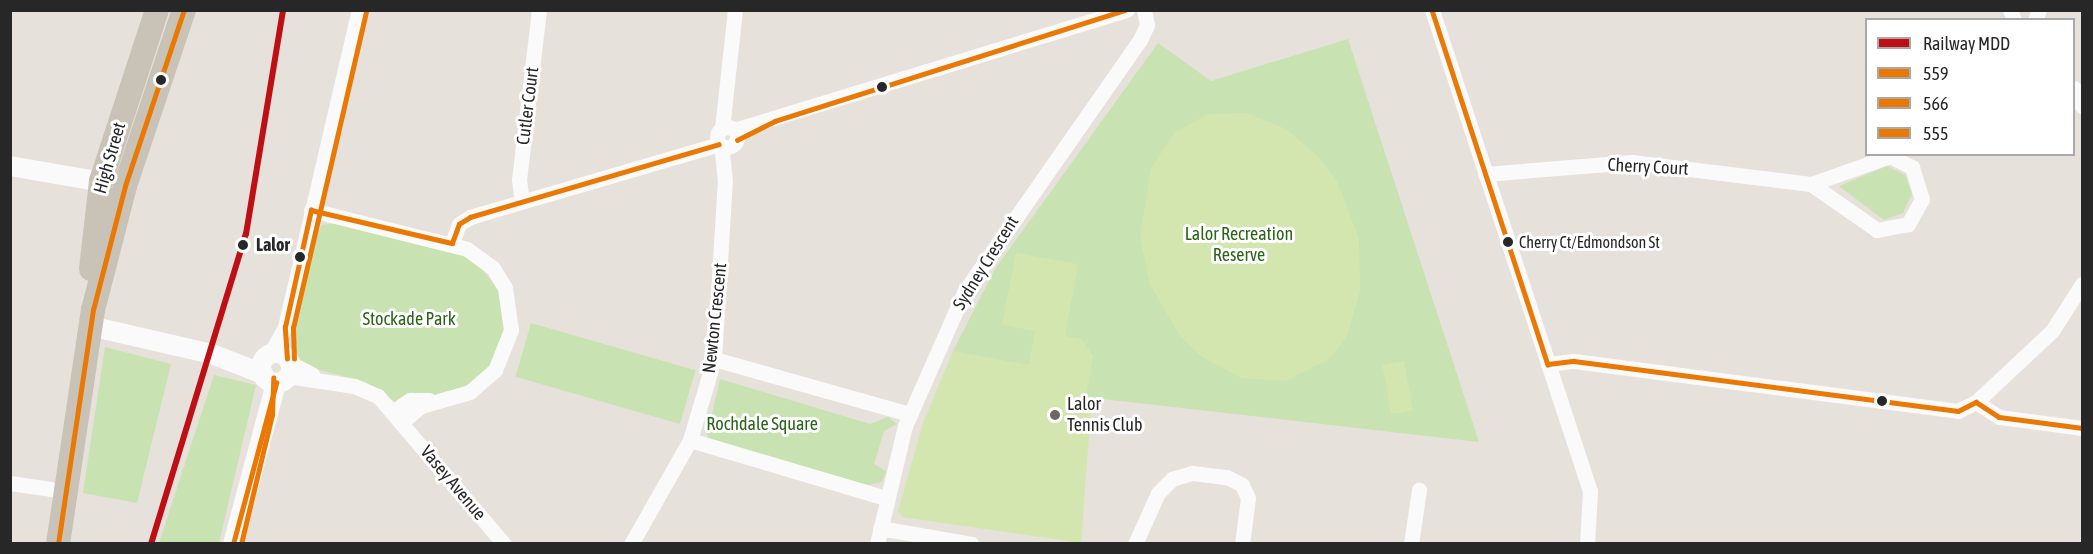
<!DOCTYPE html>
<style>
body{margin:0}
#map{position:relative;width:2093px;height:554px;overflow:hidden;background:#e6e1db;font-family:"Asap Condensed",sans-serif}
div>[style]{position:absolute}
.green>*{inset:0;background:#c8e2b2;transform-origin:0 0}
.pitch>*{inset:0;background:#d4e6b0;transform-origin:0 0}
.minor>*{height:15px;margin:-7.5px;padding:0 7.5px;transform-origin:7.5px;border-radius:7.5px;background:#fbfafa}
.minor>.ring{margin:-7.5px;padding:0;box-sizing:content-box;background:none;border:15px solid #fbfafa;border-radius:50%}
.tertiary>*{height:20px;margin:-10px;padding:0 10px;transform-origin:10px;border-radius:10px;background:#fbfafa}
.tertiary>.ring{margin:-10px;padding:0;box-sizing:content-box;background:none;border:20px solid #fbfafa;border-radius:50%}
.primary>*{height:24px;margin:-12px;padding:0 12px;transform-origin:12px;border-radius:12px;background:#c9c3b7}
.bus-1>*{height:4.5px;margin:-2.25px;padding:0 2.25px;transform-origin:2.25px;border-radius:2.25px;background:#e97904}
.bus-2>*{height:4.5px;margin:-2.25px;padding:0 2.25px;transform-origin:2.25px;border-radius:2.25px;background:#e97904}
.bus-3>*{height:4.5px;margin:-2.25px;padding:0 2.25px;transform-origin:2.25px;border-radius:2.25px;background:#e97904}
.rail-1>*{height:6px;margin:-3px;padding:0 3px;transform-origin:3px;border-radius:3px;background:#be1014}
.dots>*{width:16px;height:16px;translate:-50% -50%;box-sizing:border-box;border:3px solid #fff;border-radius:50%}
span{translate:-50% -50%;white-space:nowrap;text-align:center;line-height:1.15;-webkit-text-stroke:6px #fff;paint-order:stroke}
.bus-label{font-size:16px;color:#272727}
.left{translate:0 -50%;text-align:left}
.street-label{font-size:18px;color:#272727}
.park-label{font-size:18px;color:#296417}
.stop-label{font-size:18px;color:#272727;font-weight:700}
.poi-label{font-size:18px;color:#272727}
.frame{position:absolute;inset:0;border:12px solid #272727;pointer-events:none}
.legend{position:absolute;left:1865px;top:18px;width:210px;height:138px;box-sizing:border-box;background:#fff;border:2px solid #a9a9a9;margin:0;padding:8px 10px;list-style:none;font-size:18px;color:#272727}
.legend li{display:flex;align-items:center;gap:12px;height:30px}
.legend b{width:30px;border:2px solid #a9a9a9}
</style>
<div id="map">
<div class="green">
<div style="clip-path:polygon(1348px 39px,1479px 442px,1024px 390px,953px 351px,995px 269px,1158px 43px,1211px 81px)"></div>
<div style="clip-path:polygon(1887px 166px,1905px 175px,1912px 194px,1903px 213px,1884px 220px,1839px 186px)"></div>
<div style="clip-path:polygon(335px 223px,459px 253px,478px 264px,498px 290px,505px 325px,495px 363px,458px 392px,395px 402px,366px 382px,315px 369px,295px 358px,292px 339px,316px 236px,322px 225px)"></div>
<div style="left:531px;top:323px;width:171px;height:56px;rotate:16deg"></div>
<div style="clip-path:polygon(105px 347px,171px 364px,137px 503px,83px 493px)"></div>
<div style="clip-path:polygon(214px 375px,256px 385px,219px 543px,159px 543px)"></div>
<div style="clip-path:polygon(720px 379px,870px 424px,888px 417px,897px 424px,884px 431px,874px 464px,886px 471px,882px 482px,868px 485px,706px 440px)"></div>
</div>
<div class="pitch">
<div style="clip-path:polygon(1246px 113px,1286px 129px,1319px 157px,1337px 181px,1359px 239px,1360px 291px,1346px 338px,1329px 359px,1285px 381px,1241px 378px,1201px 356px,1180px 336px,1150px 284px,1140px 238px,1151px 169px,1174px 133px,1208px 114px)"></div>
<div style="clip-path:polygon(1016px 253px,1078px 264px,1065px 336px,1081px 339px,1093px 356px,1086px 396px,1092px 397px,1081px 543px,902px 517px,898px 511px,923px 423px,953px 351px,1029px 365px,1035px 331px,1002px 325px)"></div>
<div style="left:1404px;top:361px;width:50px;height:22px;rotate:80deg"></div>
</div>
<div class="minor">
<div style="left:1432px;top:10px;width:506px;rotate:71.82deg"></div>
<div style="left:1590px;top:491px;width:53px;rotate:93.2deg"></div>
<div style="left:2010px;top:10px;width:11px;rotate:68deg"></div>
<div style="left:2035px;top:20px;width:11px;rotate:-68deg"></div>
<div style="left:2074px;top:88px;width:20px;rotate:66deg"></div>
<div class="ring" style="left:717px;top:127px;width:5px;height:5px"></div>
<div style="left:722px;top:129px;width:120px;rotate:-83.8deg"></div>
<div style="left:734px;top:130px;width:411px;rotate:-17deg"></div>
<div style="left:1485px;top:174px;width:147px;rotate:-4.7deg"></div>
<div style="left:1632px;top:162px;width:180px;rotate:7deg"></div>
<div style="left:1811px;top:184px;width:84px;rotate:-19.5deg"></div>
<div style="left:1890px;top:156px;width:25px;rotate:27deg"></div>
<div style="left:1912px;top:167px;width:34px;rotate:73deg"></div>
<div style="left:1922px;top:199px;width:29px;rotate:119deg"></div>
<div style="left:1908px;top:224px;width:32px;rotate:169deg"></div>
<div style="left:1877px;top:230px;width:80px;rotate:-145.1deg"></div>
<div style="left:522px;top:201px;width:21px;rotate:-98deg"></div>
<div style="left:519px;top:180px;width:171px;rotate:-83.3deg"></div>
<div style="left:311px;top:210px;width:161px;rotate:14deg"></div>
<div style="left:467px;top:249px;width:32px;rotate:36deg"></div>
<div style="left:493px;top:268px;width:23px;rotate:59deg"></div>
<div style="left:505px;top:288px;width:42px;rotate:81.9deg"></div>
<div style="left:511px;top:330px;width:43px;rotate:111.8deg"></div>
<div style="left:495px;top:370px;width:33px;rotate:139deg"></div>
<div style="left:470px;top:392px;width:51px;rotate:164.1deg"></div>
<div style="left:421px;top:406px;width:25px;rotate:140deg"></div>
<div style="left:452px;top:243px;width:20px;rotate:-70deg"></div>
<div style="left:459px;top:224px;width:13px;rotate:-32deg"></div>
<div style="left:470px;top:217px;width:259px;rotate:-16.3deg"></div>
<div style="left:270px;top:354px;width:31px;rotate:-61deg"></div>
<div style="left:285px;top:327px;width:326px;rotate:-76.9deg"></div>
<div style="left:714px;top:359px;width:204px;rotate:15.7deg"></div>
<div style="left:290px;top:363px;width:25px;rotate:27deg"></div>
<div style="left:1548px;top:364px;width:26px;rotate:-7deg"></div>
<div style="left:1574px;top:361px;width:387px;rotate:7.4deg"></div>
<div style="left:1958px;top:411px;width:20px;rotate:-27deg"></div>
<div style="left:1976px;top:402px;width:27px;rotate:33deg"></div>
<div style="left:1999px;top:417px;width:84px;rotate:7.5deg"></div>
<div style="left:288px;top:376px;width:67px;rotate:8.6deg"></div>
<div style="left:354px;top:386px;width:26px;rotate:23deg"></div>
<div style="left:378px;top:396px;width:194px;rotate:49.6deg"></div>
<div style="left:1976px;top:402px;width:104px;rotate:-43.1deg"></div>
<div style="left:2052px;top:331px;width:56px;rotate:-57.4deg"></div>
<div style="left:392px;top:412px;width:22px;rotate:-34deg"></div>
<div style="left:410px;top:400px;width:19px"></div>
<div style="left:690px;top:440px;width:204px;rotate:16.5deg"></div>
<div style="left:10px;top:483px;width:56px;rotate:8.3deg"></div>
<div style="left:880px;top:528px;width:93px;rotate:9.9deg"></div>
<div style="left:631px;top:544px;width:120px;rotate:-60.4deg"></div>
<div style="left:690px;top:440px;width:84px;rotate:-73.5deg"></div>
<div style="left:714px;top:359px;width:178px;rotate:-86.5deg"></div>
<div style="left:725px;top:181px;width:36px;rotate:-96deg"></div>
<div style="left:877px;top:544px;width:121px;rotate:-76.7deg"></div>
<div style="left:905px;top:426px;width:146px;rotate:-66.2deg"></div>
<div style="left:964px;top:292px;width:307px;rotate:-55.1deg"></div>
<div style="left:1140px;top:40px;width:17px;rotate:-65deg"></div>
<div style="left:1147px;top:25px;width:15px;rotate:-101deg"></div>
<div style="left:1135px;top:544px;width:56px;rotate:-65.7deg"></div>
<div style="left:1158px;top:493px;width:20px;rotate:-45deg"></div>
<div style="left:1172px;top:479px;width:21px;rotate:-17deg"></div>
<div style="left:1192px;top:473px;width:35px;rotate:7deg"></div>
<div style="left:1227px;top:477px;width:17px;rotate:28deg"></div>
<div style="left:1242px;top:485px;width:14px;rotate:65deg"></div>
<div style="left:1248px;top:498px;width:46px;rotate:97.4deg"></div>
<div style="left:1411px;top:544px;width:55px;rotate:-81.6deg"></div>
</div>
<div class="tertiary">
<div style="left:10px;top:166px;width:106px;rotate:9.8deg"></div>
<div style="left:90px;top:326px;width:125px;rotate:12.9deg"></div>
<div style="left:212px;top:354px;width:55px;rotate:21.4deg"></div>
<div class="ring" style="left:261px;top:353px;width:10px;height:10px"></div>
<div style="left:233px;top:544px;width:167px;rotate:-75deg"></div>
</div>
<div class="primary">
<div style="left:91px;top:269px;width:89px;rotate:-83.5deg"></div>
<div style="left:101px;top:181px;width:180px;rotate:-71.9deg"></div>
<div style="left:58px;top:544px;width:237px;rotate:-81.5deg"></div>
<div style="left:93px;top:310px;width:128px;rotate:-75.5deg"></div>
<div style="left:125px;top:186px;width:186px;rotate:-71.5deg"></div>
</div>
<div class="bus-1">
<div style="left:1432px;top:10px;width:373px;rotate:71.9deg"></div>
<div style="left:1548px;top:364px;width:26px;rotate:-7deg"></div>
<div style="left:1574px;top:361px;width:387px;rotate:7.4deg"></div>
<div style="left:1958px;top:411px;width:20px;rotate:-27deg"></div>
<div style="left:1976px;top:402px;width:27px;rotate:33deg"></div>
<div style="left:1999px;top:417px;width:84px;rotate:7.5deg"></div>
<div style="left:737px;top:140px;width:42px;rotate:-26.6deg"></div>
<div style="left:775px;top:121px;width:367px;rotate:-17.6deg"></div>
<div style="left:287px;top:359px;width:32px;rotate:-94deg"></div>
<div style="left:285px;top:327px;width:120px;rotate:-77.5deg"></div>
<div style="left:311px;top:210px;width:145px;rotate:13.2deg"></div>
<div style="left:452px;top:243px;width:20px;rotate:-70deg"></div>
<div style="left:459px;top:224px;width:13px;rotate:-32deg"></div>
<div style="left:470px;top:217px;width:259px;rotate:-16.3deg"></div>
<div style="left:233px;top:544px;width:167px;rotate:-75deg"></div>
</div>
<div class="bus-2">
<div style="left:294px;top:359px;width:31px;rotate:-92deg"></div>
<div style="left:293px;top:328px;width:324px;rotate:-77deg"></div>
<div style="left:241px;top:544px;width:133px;rotate:-76.5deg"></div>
<div style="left:272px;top:415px;width:37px;rotate:-88deg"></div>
</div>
<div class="bus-3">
<div style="left:58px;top:544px;width:237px;rotate:-81.5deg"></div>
<div style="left:93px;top:310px;width:128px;rotate:-75.5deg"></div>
<div style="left:125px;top:186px;width:186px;rotate:-71.5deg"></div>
</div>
<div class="rail-1">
<div style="left:151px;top:544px;width:324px;rotate:-73deg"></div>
<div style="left:246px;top:234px;width:227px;rotate:-80.6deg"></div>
</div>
<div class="dots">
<div style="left:161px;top:80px;background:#272727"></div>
<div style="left:882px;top:87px;background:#272727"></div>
<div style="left:1508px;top:242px;background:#272727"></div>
<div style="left:243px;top:245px;background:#272727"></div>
<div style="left:300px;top:257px;background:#272727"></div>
<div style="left:1882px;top:401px;background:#272727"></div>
<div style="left:1055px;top:415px;background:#6a6866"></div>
</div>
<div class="bus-label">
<span class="left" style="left:1519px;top:242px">Cherry Ct/Edmondson St</span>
</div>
<div class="street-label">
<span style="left:528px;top:106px;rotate:-83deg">Cutler Court</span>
<span style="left:110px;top:158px;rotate:-74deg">High Street</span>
<span style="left:1648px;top:167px;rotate:3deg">Cherry Court</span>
<span style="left:986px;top:263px;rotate:-58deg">Sydney Crescent</span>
<span style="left:715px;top:318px;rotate:-84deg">Newton Crescent</span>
<span style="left:453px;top:483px;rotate:50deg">Vasey Avenue</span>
</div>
<div class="park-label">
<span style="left:1239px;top:245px">Lalor Recreation<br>Reserve</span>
<span style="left:409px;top:319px">Stockade Park</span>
<span style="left:762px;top:424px">Rochdale Square</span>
</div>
<div class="stop-label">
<span class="left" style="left:256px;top:245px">Lalor</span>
</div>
<div class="poi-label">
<span class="left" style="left:1067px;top:415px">Lalor<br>Tennis Club</span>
</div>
<div class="frame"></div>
<ul class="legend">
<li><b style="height:8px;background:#be1014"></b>Railway MDD</li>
<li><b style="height:8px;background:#e97904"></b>559</li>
<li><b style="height:8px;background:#e97904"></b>566</li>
<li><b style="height:8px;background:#e97904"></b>555</li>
</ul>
</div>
